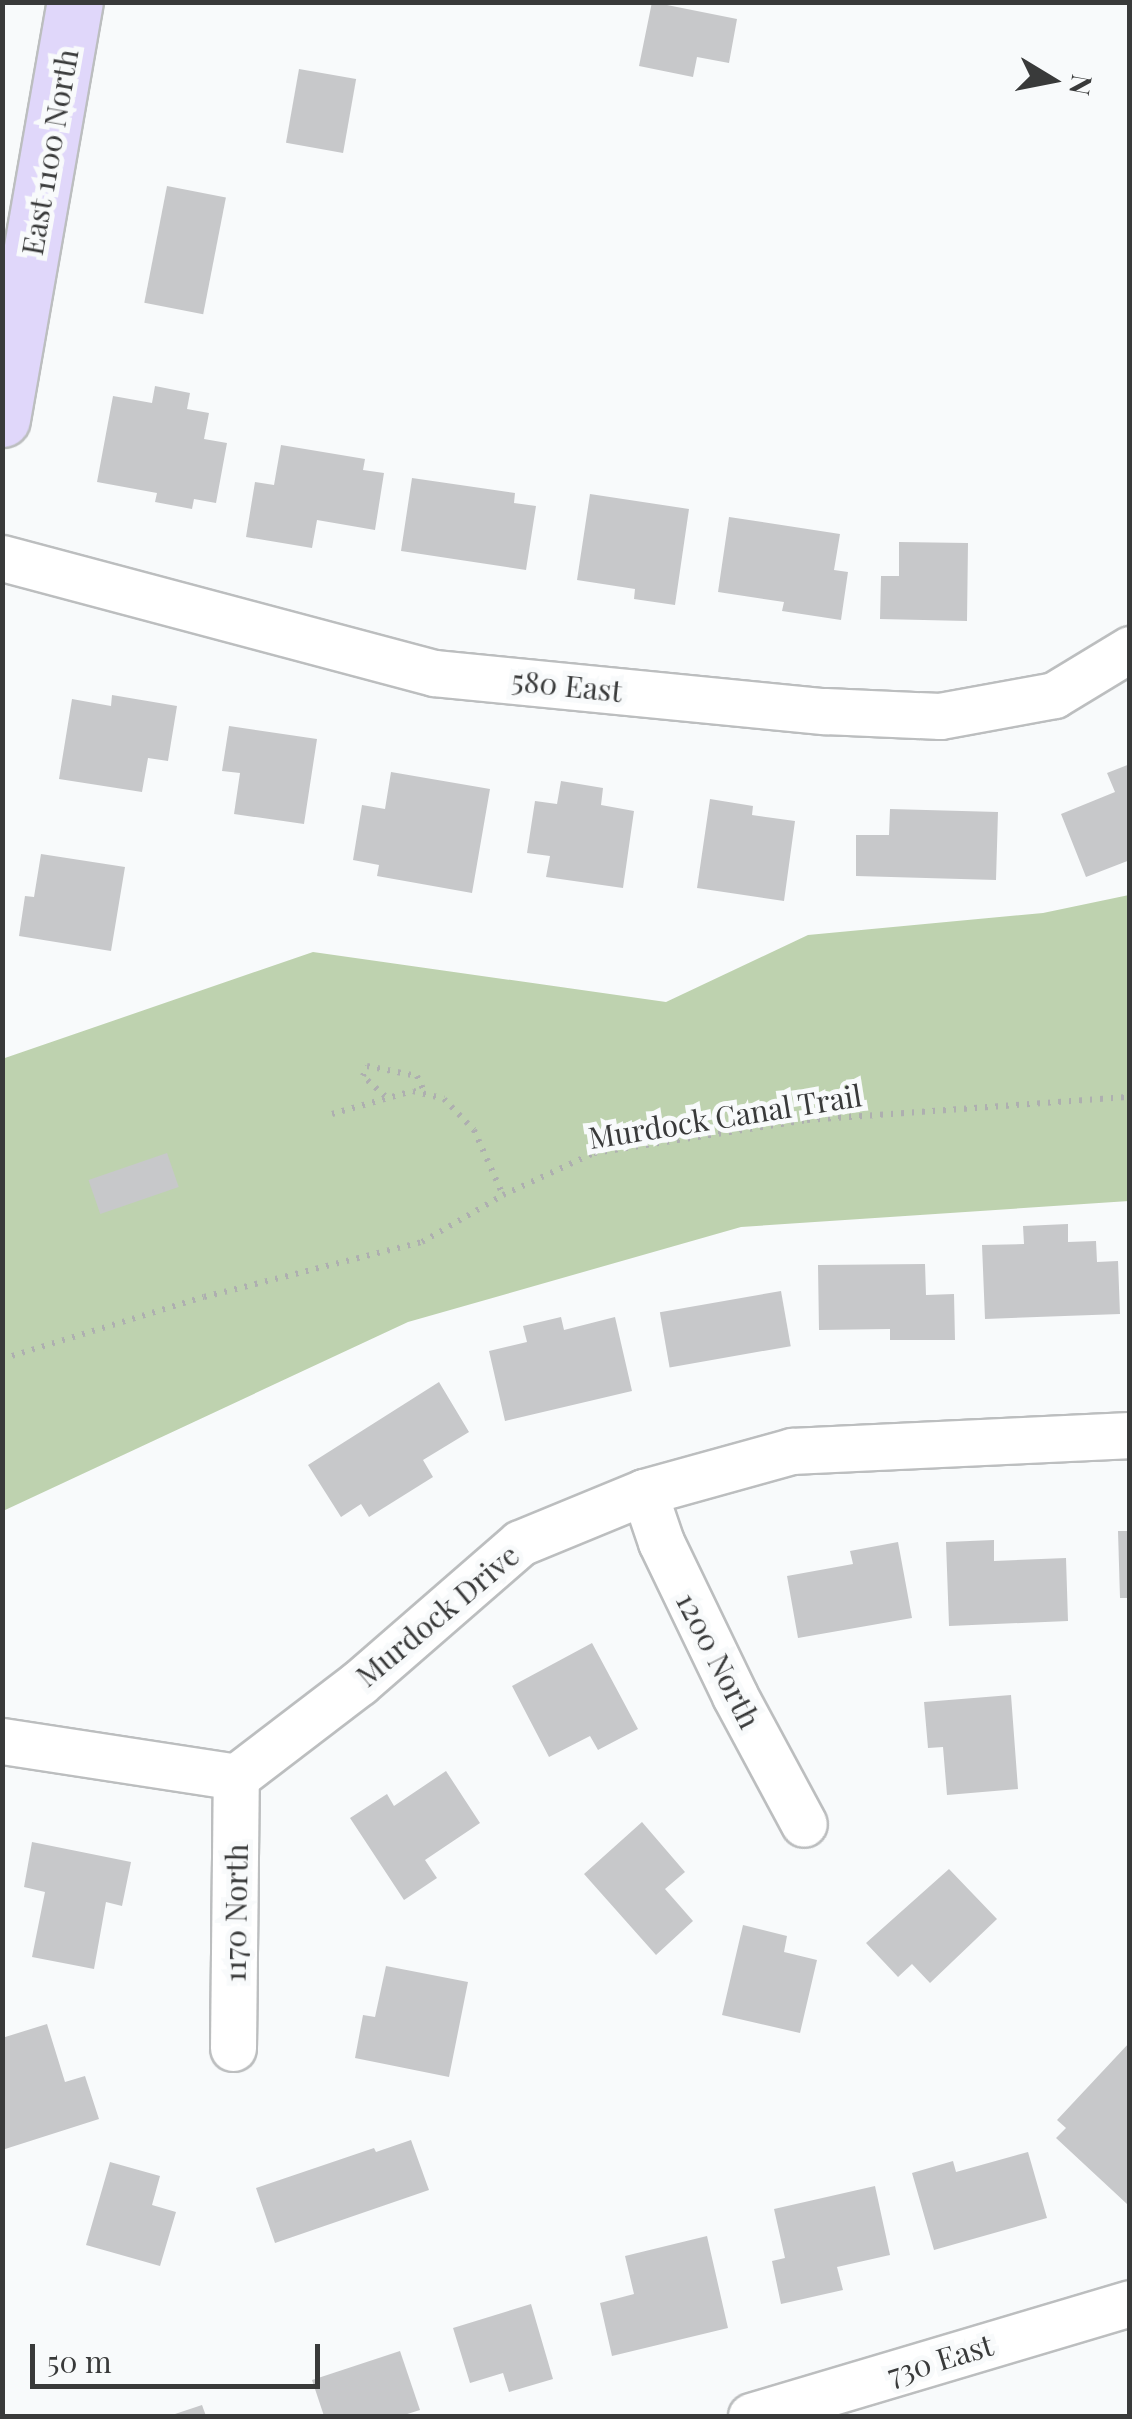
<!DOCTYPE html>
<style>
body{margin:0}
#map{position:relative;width:1132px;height:2419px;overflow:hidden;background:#f8fafb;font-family:"Playfair Display",serif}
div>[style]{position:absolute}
.green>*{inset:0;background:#bed2af}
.building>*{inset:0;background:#c7c8ca;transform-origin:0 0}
.path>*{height:6px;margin-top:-3px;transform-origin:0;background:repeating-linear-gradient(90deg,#aeafb0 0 2.5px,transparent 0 10.5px)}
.roads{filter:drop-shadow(2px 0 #bcbebf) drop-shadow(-2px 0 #bcbebf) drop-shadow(0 2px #bcbebf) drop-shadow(0 -2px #bcbebf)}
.street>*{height:45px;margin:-22.5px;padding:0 22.5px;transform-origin:22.5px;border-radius:22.5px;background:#fff}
.secondary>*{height:55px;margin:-27.5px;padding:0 27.5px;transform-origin:27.5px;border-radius:27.5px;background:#e0d7fa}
span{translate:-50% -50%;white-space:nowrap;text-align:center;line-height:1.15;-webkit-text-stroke:10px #f8fafb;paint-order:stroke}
.street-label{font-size:30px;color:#393a3a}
.frame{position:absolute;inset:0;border:5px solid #393a3a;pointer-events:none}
.north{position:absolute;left:1002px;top:30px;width:100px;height:100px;-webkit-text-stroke:8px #f8fafb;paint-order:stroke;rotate:100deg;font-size:28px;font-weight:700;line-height:40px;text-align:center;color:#393a3a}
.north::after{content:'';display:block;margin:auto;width:35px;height:45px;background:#393a3a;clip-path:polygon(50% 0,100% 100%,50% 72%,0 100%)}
.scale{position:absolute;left:30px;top:2344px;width:290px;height:45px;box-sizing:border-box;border:5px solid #393a3a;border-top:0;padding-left:12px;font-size:30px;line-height:35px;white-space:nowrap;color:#393a3a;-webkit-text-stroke:8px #f8fafb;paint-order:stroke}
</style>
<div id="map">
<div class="green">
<div style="clip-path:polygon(1129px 895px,1129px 1201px,741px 1227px,408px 1322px,3px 1511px,2px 1059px,313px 952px,666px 1002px,808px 935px,1043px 913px)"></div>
</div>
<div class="building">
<div style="clip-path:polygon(652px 2px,737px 19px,729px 63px,697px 57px,693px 77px,639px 66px)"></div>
<div style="left:299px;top:69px;width:58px;height:75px;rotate:10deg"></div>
<div style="left:167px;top:186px;width:60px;height:119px;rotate:11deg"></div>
<div style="clip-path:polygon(155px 386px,190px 393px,187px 409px,209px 413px,204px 439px,227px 443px,216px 503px,194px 499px,192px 509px,155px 502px,157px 493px,97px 482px,113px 396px,152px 403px)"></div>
<div style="clip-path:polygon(281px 445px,365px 459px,363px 470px,384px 473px,375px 530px,317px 520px,312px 548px,246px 537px,255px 482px,274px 485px)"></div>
<div style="clip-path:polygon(412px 478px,515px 493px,514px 503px,536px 506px,526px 570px,401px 551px)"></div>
<div style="clip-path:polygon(590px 494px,689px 509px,675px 605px,634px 599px,635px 589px,577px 580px)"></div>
<div style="clip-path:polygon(729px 517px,840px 534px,834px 570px,848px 572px,841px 620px,782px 611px,784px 602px,718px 592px)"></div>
<div style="clip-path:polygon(899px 542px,968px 543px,967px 621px,880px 619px,881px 576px,899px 576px)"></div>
<div style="clip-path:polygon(112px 695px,177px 706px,168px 761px,148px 758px,142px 792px,59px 779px,72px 699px,111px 706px)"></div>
<div style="clip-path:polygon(229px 726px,317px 739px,304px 824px,234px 814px,240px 773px,222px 771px)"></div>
<div style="clip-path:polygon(1130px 764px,1130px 860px,1086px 877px,1061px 814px,1115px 792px,1107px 773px)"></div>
<div style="clip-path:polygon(391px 772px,490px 789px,472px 893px,377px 876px,379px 865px,353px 860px,362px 805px,385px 809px)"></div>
<div style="clip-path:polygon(561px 781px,603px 788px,601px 805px,634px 811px,623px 888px,546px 877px,550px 856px,527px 853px,535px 801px,557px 804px)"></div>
<div style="clip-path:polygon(710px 799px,753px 806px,752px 815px,795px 821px,784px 901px,697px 888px)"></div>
<div style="clip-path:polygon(890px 809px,998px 812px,996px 880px,856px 876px,856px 835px,889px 835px)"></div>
<div style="clip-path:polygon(41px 854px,125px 867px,111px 951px,19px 936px,25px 896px,34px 897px)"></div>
<div style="left:167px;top:1153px;width:36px;height:83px;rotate:71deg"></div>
<div style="clip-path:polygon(1068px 1224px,1068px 1242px,1096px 1241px,1097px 1262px,1118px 1261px,1120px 1314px,985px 1319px,982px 1245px,1024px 1244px,1023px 1226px)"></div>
<div style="clip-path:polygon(925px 1264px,926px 1295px,954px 1294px,955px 1340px,890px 1340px,890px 1329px,819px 1330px,818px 1265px)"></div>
<div style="left:781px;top:1291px;width:56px;height:123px;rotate:80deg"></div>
<div style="clip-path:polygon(561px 1317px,564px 1330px,615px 1317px,632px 1391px,505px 1421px,489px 1351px,527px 1342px,523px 1326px)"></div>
<div style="clip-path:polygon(439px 1382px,469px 1432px,423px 1460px,433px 1477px,369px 1517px,361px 1504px,341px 1517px,308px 1465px)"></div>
<div style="clip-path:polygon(1118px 1531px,1130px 1531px,1130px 1598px,1120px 1598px)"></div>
<div style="clip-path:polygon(994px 1540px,994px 1561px,1066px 1558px,1068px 1621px,949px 1626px,946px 1542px)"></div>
<div style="clip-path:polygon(898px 1542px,912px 1618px,798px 1638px,787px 1576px,853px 1564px,850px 1551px)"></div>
<div style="clip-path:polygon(592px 1643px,638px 1729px,598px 1750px,590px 1736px,549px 1757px,512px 1686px)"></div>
<div style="clip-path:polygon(1011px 1695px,1018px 1789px,947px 1795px,943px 1747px,928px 1748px,924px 1702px)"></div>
<div style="clip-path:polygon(446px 1771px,480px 1823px,425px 1860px,437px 1878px,404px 1900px,350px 1818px,387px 1794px,394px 1806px)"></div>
<div style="clip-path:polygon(642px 1822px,685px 1872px,665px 1889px,693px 1921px,656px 1955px,584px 1874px)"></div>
<div style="clip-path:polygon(32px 1842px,131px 1862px,122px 1906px,106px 1902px,94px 1969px,32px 1957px,45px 1892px,24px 1887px)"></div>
<div style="clip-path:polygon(949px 1869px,997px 1919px,930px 1983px,912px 1964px,898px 1977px,866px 1943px)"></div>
<div style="clip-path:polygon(743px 1925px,787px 1936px,784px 1952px,817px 1960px,800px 2033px,722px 2015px)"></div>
<div style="clip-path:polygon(386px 1966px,468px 1982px,449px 2077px,355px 2058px,363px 2015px,375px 2017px)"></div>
<div style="clip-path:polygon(47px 2024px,65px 2082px,85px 2076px,99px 2119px,2px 2150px,2px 2038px)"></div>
<div style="clip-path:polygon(1130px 2042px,1130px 2202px,1127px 2204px,1056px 2138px,1066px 2128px,1057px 2120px)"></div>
<div style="clip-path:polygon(411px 2140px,429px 2190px,275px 2243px,256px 2188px,374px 2148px,376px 2152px)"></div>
<div style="clip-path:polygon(1028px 2152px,1047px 2218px,934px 2250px,912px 2173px,953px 2161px,956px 2172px)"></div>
<div style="clip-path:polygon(110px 2162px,160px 2176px,152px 2205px,176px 2212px,160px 2266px,86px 2245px)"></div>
<div style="clip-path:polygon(875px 2186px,890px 2255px,837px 2267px,843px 2290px,781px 2304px,772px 2261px,785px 2258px,774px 2209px)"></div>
<div style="clip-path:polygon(707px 2236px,728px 2328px,612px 2356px,600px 2303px,634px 2294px,625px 2256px)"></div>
<div style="clip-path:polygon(531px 2304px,553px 2379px,509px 2392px,503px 2373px,470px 2383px,453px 2328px)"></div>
<div style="clip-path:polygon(400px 2351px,420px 2410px,401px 2416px,324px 2416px,312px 2380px)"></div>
<div style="clip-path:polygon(202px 2405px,206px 2416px,169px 2416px)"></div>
</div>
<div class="path">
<div style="left:385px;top:1096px;width:30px;rotate:-138deg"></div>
<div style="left:363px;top:1076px;width:11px;rotate:-68deg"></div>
<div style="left:367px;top:1066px;width:51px;rotate:11.3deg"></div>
<div style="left:417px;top:1076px;width:19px;rotate:65deg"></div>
<div style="left:332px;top:1114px;width:84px;rotate:-15.9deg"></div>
<div style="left:413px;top:1091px;width:32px;rotate:14deg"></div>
<div style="left:444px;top:1099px;width:43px;rotate:45.9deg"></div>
<div style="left:474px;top:1130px;width:71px;rotate:66deg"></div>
<div style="left:2px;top:1359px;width:211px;rotate:-17.1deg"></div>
<div style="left:204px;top:1297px;width:225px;rotate:-14.2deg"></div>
<div style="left:422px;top:1242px;width:94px;rotate:-30.1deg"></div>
<div style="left:503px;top:1195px;width:100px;rotate:-24.8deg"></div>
<div style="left:594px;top:1153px;width:216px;rotate:-8.8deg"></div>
<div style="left:807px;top:1120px;width:324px;rotate:-4.1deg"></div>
</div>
<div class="roads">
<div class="street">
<div style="left:2px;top:558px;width:447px;rotate:14.9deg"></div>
<div style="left:434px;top:673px;width:393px;rotate:5.6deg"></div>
<div style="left:825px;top:711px;width:115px;rotate:2.5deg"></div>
<div style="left:940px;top:716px;width:116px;rotate:-10.4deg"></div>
<div style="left:1054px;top:695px;width:89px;rotate:-31.2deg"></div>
<div style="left:644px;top:1492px;width:53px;rotate:71.2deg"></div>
<div style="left:661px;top:1542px;width:171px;rotate:64.3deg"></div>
<div style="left:735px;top:1696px;width:145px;rotate:61.7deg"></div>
<div style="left:2px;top:1741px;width:237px;rotate:8.7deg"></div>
<div style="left:236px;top:1777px;width:155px;rotate:-37.4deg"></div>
<div style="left:359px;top:1683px;width:213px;rotate:-41deg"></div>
<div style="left:520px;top:1543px;width:134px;rotate:-22.4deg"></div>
<div style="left:644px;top:1492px;width:154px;rotate:-15.5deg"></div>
<div style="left:792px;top:1451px;width:338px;rotate:-2.7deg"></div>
<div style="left:233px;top:2048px;width:271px;rotate:-89.4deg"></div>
<div style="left:751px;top:2416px;width:395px;rotate:-16.6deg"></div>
</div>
<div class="secondary">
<div style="left:2px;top:419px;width:423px;rotate:-80.1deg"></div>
</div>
</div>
<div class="street-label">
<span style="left:49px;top:152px;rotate:-80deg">East 1100 North</span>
<span style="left:567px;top:685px;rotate:6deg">580 East</span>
<span style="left:725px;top:1116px;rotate:-9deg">Murdock Canal Trail</span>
<span style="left:437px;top:1615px;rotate:-40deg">Murdock Drive</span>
<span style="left:719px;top:1660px;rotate:63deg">1200 North</span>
<span style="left:235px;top:1913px;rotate:-89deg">1170 North</span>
<span style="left:940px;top:2359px;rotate:-17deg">730 East</span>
</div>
<div class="frame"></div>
<div class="north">N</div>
<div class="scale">50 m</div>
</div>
